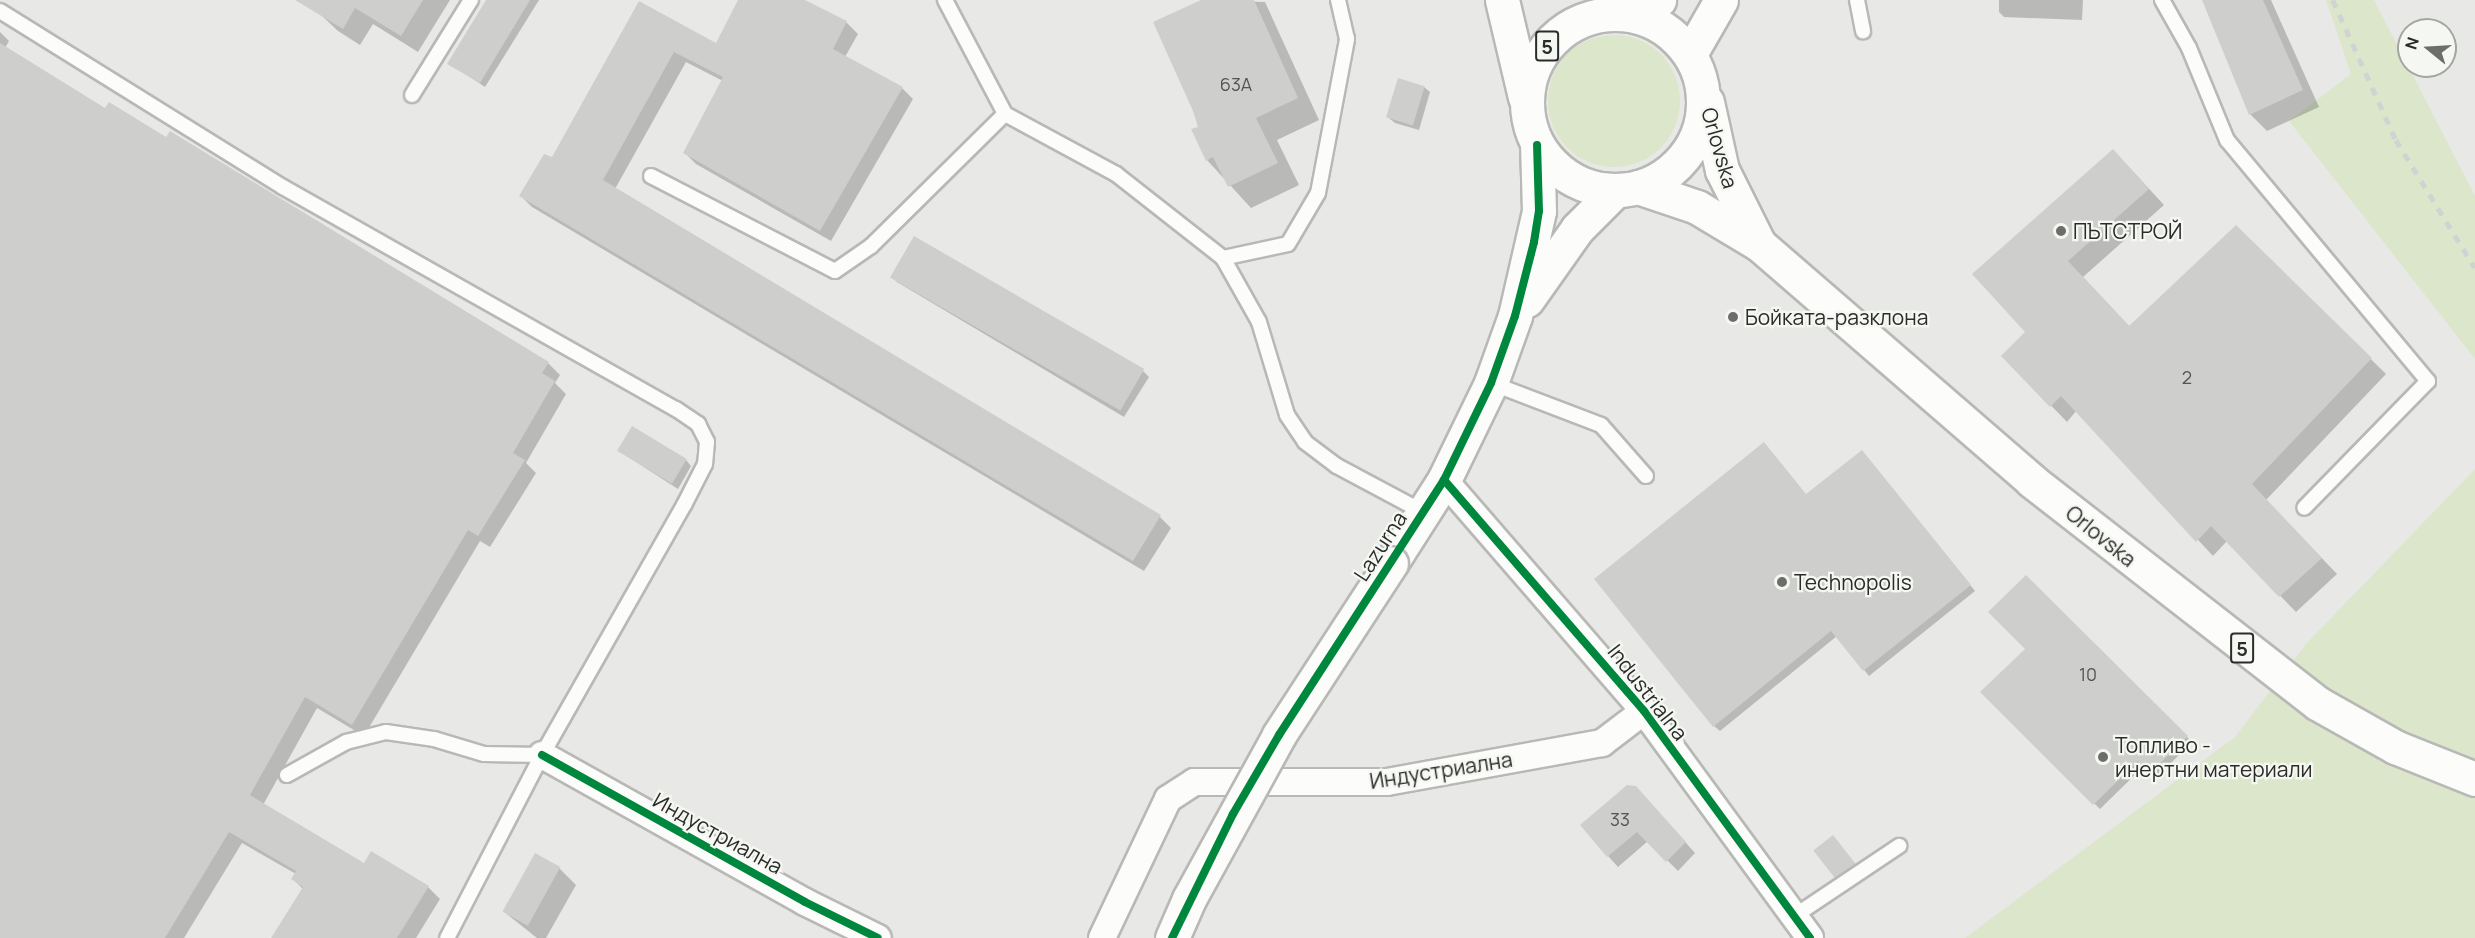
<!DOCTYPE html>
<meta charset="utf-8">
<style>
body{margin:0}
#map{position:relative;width:2475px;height:938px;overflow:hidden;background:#e8e9e6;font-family:Manrope,sans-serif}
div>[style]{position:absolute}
.green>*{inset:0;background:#dbe6cb}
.round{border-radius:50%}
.shadow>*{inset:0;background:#0003}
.building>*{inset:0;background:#cecfcd;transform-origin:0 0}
.roads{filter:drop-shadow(2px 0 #b8b9b6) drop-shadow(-2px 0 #b8b9b6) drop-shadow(0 2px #b8b9b6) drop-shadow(0 -2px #b8b9b6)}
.lane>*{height:14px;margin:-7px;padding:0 7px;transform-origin:7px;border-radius:7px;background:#fcfcfb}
.street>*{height:26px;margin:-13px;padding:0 13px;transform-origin:13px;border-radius:13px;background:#fcfcfb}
.secondary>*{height:33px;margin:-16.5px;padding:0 16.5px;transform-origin:16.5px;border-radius:16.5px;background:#fcfcfb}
.primary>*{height:33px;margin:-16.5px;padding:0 16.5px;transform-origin:16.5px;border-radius:16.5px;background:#fcfcfb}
.primary>.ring{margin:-16.5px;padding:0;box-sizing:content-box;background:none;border:33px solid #fcfcfb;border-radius:50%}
.rail>*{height:4.5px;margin-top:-2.25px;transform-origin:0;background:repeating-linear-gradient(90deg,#d2d2d2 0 8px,transparent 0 16px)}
.bridges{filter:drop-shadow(2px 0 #b8b9b6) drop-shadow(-2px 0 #b8b9b6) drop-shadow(0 2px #b8b9b6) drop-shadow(0 -2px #b8b9b6)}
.secondary-bridge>*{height:33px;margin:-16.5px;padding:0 16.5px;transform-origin:16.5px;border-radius:16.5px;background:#fcfcfb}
.cycleway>*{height:8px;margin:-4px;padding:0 4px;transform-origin:4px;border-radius:4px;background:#00873e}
.dots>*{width:16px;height:16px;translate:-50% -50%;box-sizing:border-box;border:3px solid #f5f8f2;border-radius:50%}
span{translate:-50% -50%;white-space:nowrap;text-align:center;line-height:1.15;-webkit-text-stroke:4.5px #f5f8f2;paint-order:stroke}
.number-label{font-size:18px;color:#545553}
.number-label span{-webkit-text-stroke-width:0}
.shield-label span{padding:2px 4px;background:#f5f8f2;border:2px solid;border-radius:4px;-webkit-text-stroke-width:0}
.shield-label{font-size:20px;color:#2b2c2a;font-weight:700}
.street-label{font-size:21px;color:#2b2c2a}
.poi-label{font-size:21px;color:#2b2c2a}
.left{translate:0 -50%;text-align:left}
.north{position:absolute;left:2397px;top:18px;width:60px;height:60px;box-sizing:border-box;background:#f5f8f2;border:2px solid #a4a6a2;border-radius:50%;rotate:288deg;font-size:16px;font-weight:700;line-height:24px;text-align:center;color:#2b2c2a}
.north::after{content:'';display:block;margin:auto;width:21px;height:27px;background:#6d6e6c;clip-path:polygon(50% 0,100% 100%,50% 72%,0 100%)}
</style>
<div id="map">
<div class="green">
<div style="clip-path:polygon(2326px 0,2374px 0,2475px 196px,2475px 359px,2289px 121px,2351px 74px)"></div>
<div class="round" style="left:1548px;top:35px;width:132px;height:132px"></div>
<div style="clip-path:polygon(2475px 469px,2475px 938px,1965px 938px,2235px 737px,2306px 644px)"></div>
</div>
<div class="shadow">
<div style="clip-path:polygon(329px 0,450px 0,418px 52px,373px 24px,360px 45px,338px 31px,320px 14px)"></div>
<div style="clip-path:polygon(488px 0,539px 0,485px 87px,449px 63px)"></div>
<div style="clip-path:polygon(740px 0,802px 0,847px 23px,858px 34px,845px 57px,902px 88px,913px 99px,831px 241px,696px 164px,685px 153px,723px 81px,686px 62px,615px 189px,1160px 517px,1171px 528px,1144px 571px,532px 207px,521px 196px,552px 159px,639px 3px,717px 45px)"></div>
<div style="clip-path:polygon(1202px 0,1265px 2px,1319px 120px,1277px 140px,1299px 185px,1251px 208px,1207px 160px,1200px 127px)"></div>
<div style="clip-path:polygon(1999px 0,2083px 0,2082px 20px,2004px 17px,1999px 12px)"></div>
<div style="clip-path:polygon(2204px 0,2271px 0,2319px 107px,2267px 131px,2250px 114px)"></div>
<div style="clip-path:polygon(0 32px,9px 41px,5px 48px,106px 110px,548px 363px,560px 375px,555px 383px,566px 394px,526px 463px,536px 473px,490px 547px,480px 541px,364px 736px,317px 708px,263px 805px,365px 865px,428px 887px,440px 899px,416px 938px,273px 938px,303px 889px,293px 879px,296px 874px,242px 843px,184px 938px,0 938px)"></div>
<div style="clip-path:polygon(1424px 87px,1430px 92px,1419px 130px,1395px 123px,1389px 118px)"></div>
<div style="clip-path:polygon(2128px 166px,2164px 205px,2083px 277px,2130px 327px,2236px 227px,2386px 374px,2266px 500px,2337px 574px,2296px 612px,2227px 541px,2213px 556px,2077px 410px,2067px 422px,2003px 356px,2027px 332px,1975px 274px)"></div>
<div style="clip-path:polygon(914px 238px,1143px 371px,1149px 377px,1124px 417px,897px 282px,892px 277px)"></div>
<div style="clip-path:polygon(619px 451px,686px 460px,691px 466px,678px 489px)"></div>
<div style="clip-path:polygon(1867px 457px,1975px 591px,1869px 676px,1837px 636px,1720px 731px,1714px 726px)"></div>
<div style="clip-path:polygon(2026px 577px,2192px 742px,2156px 778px,2144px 766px,2100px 809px,1982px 692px,2027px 649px)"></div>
<div style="clip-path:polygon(1646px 798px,1695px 853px,1678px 871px,1648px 841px,1618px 867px,1608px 856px)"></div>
<div style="clip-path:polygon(1838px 842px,1860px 870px,1843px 882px,1815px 850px)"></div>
<div style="clip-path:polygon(559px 868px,576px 885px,546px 938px,537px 938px,503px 911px)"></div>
</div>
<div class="building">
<div style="clip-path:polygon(295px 0,423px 0,401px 36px,355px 8px,343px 29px)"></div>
<div style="clip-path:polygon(486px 0,530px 0,480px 83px,447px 64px)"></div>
<div style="clip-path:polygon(738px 0,805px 0,847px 21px,833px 49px,903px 87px,820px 231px,683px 153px,723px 77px,674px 52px,603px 180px,1161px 515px,1133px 561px,519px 196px,544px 154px,552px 157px,639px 1px,716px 43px)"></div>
<div style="clip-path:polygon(1201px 0,1254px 0,1298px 98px,1256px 118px,1278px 163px,1228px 187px,1213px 157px,1206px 161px,1191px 129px,1198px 127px,1193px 111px,1153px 22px)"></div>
<div style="clip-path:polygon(2202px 0,2263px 0,2303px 90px,2249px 115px)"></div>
<div style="clip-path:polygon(0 43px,105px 108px,109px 102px,166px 137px,170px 131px,549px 362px,542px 373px,555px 381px,513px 453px,525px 460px,478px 536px,468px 530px,352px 725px,305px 697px,250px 795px,364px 863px,371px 851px,429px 886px,397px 938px,271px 938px,303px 887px,291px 879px,296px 871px,229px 832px,165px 938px,0 938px)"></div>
<div style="left:1398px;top:78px;width:28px;height:41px;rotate:17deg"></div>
<div style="clip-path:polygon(2113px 149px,2149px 189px,2068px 261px,2129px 326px,2236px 225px,2372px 358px,2252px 484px,2322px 558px,2279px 597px,2211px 526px,2196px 542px,2061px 396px,2050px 407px,2001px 356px,2025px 332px,1972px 274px)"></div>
<div style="left:914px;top:236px;width:266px;height:48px;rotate:30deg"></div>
<div style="left:632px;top:426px;width:64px;height:29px;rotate:31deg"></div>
<div style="clip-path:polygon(1764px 442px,1806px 494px,1862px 450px,1971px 585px,1863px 671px,1831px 631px,1713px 727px,1594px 579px)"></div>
<div style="clip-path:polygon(2026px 575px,2188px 736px,2150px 773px,2138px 761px,2093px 805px,1980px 692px,2025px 649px,1988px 612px)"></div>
<div style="clip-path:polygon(1627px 785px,1636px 786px,1686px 842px,1666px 862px,1637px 832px,1607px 857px,1580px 825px)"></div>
<div style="left:1833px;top:835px;width:37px;height:25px;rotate:52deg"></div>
<div style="left:535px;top:853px;width:29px;height:67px;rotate:29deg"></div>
</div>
<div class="roads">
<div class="lane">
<div style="left:945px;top:0;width:129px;rotate:62.2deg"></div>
<div style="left:1005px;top:114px;width:126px;rotate:28.4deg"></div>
<div style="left:1116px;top:174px;width:136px;rotate:38.1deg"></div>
<div style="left:1223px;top:258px;width:73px;rotate:60.6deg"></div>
<div style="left:1259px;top:322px;width:97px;rotate:73.2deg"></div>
<div style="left:1287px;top:415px;width:32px;rotate:56deg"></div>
<div style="left:1305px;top:442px;width:40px;rotate:37deg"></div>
<div style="left:1337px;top:466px;width:98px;rotate:28.1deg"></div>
<div style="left:1857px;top:0;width:32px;rotate:79deg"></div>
<div style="left:2162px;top:0;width:55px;rotate:60.6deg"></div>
<div style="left:2189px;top:48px;width:100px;rotate:67.6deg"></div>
<div style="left:2227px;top:140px;width:314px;rotate:50.2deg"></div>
<div style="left:2428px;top:381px;width:177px;rotate:134.3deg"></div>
<div style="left:0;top:11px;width:333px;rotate:31.9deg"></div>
<div style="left:283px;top:187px;width:451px;rotate:29.5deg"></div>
<div style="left:676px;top:409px;width:27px;rotate:34deg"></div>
<div style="left:698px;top:424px;width:20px;rotate:63deg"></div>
<div style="left:707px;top:442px;width:22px;rotate:95deg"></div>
<div style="left:705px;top:464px;width:46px;rotate:117.1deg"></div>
<div style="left:684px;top:505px;width:288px;rotate:119.6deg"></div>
<div style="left:542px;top:755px;width:206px;rotate:117.4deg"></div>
<div style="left:412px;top:95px;width:112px;rotate:-58.2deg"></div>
<div style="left:651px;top:176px;width:207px;rotate:27.3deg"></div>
<div style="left:835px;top:271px;width:44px;rotate:-34.8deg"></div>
<div style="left:871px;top:246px;width:188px;rotate:-44.6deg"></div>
<div style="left:1223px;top:258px;width:66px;rotate:-12.2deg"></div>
<div style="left:1288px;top:244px;width:59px;rotate:-59.5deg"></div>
<div style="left:1318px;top:193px;width:157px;rotate:-79.3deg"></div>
<div style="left:1347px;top:39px;width:40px;rotate:-103deg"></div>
<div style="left:1491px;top:383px;width:118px;rotate:20.9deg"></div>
<div style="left:1601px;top:425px;width:68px;rotate:48.6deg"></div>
<div style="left:287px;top:775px;width:68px;rotate:-29.2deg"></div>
<div style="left:346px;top:742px;width:41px;rotate:-14deg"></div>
<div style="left:386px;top:732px;width:49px;rotate:8.3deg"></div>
<div style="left:434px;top:739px;width:52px;rotate:16.7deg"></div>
<div style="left:484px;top:754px;width:58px;rotate:1deg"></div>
<div style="left:1793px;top:917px;width:128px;rotate:-33.8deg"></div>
</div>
<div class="street">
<div style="left:1444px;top:480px;width:306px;rotate:49.1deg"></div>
<div style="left:1644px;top:711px;width:281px;rotate:53.8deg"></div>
<div style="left:542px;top:755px;width:301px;rotate:29.2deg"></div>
<div style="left:805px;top:902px;width:81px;rotate:26.3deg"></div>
<div style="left:1102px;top:938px;width:154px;rotate:-64.6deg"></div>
<div style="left:1168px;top:799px;width:31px;rotate:-33deg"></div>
<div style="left:1194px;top:782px;width:193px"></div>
<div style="left:1387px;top:782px;width:219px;rotate:-10.3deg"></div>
<div style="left:1602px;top:743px;width:53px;rotate:-37.3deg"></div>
</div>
<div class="secondary">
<div style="left:1640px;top:16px;width:25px;rotate:-40deg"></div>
<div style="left:1690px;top:54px;width:62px;rotate:-60.1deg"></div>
<div style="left:1527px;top:300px;width:87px;rotate:-54.8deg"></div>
<div style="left:1577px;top:229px;width:54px;rotate:-45deg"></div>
<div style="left:1391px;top:563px;width:98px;rotate:-57.4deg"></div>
<div style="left:1444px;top:480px;width:108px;rotate:-64.1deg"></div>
<div style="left:1491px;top:383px;width:71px;rotate:-70.3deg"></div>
<div style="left:1515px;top:316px;width:108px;rotate:-77.1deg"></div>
<div style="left:1539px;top:211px;width:66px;rotate:-91.7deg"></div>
</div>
<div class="primary">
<div style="left:1502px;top:0;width:100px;rotate:76.7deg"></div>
<div class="ring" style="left:1527px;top:14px;width:143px;height:143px"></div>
<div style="left:1707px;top:102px;width:70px;rotate:77.6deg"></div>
<div style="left:1722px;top:170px;width:83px;rotate:63.4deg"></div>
<div style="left:1638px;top:187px;width:62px;rotate:18.7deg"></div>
<div style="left:1697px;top:207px;width:74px;rotate:31.1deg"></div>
<div style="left:1760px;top:245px;width:360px;rotate:40.9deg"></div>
<div style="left:2032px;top:481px;width:361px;rotate:37.9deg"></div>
<div style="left:2317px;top:703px;width:90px;rotate:29.4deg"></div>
<div style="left:2395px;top:747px;width:86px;rotate:21.8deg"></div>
</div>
</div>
<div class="rail">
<div style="left:2333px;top:0;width:154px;rotate:65.8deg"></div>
<div style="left:2396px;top:140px;width:150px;rotate:58.3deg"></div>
</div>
<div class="bridges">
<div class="secondary-bridge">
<div style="left:1172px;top:938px;width:43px;rotate:-66.4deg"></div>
<div style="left:1189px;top:899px;width:187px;rotate:-61.2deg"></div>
<div style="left:1279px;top:735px;width:205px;rotate:-56.9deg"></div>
</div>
</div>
<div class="cycleway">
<div style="left:1444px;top:480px;width:306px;rotate:49.1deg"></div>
<div style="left:1644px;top:711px;width:281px;rotate:53.8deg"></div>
<div style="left:542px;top:755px;width:301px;rotate:29.2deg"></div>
<div style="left:805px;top:902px;width:81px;rotate:26.3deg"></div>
<div style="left:1172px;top:938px;width:138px;rotate:-63.8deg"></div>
<div style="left:1233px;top:814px;width:91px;rotate:-59.8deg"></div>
<div style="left:1279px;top:735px;width:304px;rotate:-57.1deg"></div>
<div style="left:1444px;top:480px;width:108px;rotate:-64.1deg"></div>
<div style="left:1491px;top:383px;width:71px;rotate:-70.3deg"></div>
<div style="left:1515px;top:316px;width:76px;rotate:-75.6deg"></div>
<div style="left:1534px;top:242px;width:31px;rotate:-81deg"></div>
<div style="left:1539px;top:211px;width:66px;rotate:-91.7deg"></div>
</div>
<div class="dots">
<div style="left:2061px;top:231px;background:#6d6e6c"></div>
<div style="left:1733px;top:317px;background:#6d6e6c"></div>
<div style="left:1782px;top:582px;background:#6d6e6c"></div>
<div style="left:2103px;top:757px;background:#6d6e6c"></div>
</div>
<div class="number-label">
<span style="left:1236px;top:84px">63А</span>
<span style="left:2187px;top:377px">2</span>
<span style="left:2088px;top:674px">10</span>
<span style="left:1620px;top:819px">33</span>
</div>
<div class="shield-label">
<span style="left:1547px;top:46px">5</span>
<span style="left:2242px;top:648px">5</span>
</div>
<div class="street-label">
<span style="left:1720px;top:148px;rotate:74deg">Orlovska</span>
<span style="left:2101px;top:536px;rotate:39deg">Orlovska</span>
<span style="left:1380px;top:546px;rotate:-57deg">Lazurna</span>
<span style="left:1648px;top:692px;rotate:52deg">Industrialna</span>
<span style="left:1441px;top:770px;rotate:-9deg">Индустриална</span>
<span style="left:718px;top:833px;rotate:29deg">Индустриална</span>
</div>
<div class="poi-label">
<span class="left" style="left:2073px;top:231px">ПЪТСТРОЙ</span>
<span class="left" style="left:1745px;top:317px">Бойката-разклона</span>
<span class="left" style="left:1794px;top:582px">Technopolis</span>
<span class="left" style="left:2115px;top:757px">Топливо -<br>инертни материали</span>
</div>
<div class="north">N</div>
</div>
